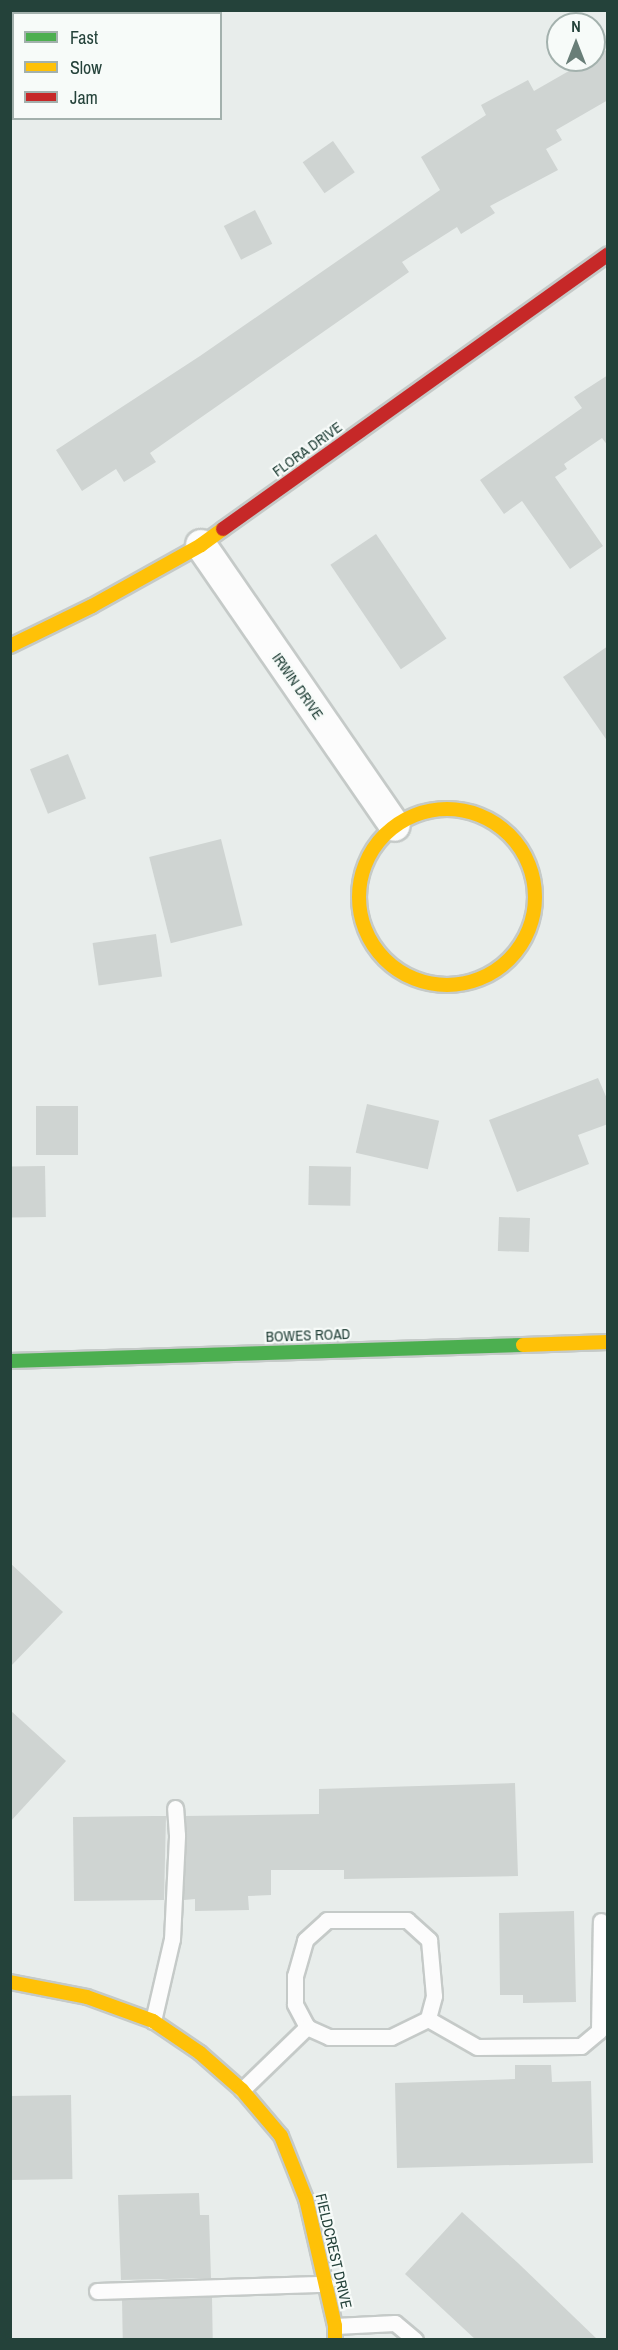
<!DOCTYPE html>
<style>
body{margin:0}
#map{position:relative;width:618px;height:2350px;overflow:hidden;background:#e8edeb;font-family:"Archivo Narrow",sans-serif}
div>[style]{position:absolute}
.building>*{inset:0;background:#cfd4d2;transform-origin:0 0}
.roads{filter:drop-shadow(2px 0 #c5cac8) drop-shadow(-2px 0 #c5cac8) drop-shadow(0 2px #c5cac8) drop-shadow(0 -2px #c5cac8)}
.lane>*{height:15px;margin:-7.5px;padding:0 7.5px;transform-origin:7.5px;border-radius:7.5px;background:#fcfcfc}
.street>*{height:30px;margin:-15px;padding:0 15px;transform-origin:15px;border-radius:15px;background:#fcfcfc}
.fast>*{height:14px;margin:-7px;padding:0 7px;transform-origin:7px;border-radius:7px;background:#4caf50}
.slow>*{height:14px;margin:-7px;padding:0 7px;transform-origin:7px;border-radius:7px;background:#ffc107}
.slow>.ring{margin:-7px;padding:0;box-sizing:content-box;background:none;border:14px solid #ffc107;border-radius:50%}
.jam>*{height:14px;margin:-7px;padding:0 7px;transform-origin:7px;border-radius:7px;background:#c62828}
span{translate:-50% -50%;white-space:nowrap;text-align:center;line-height:1.15;-webkit-text-stroke:4.5px #f7fbf9;paint-order:stroke}
.street-label{font-size:15px;color:#24423a}
.frame{position:absolute;inset:0;border:12px solid #24423a;pointer-events:none}
.legend{position:absolute;left:12px;top:12px;width:210px;height:108px;box-sizing:border-box;background:#f7fbf9;border:2px solid #a3b1ad;margin:0;padding:8px 10px;list-style:none;font-size:18px;color:#24423a}
.legend li{display:flex;align-items:center;gap:12px;height:30px}
.legend b{width:30px;border:2px solid #a3b1ad}
.north{position:absolute;left:546px;top:12px;width:60px;height:60px;box-sizing:border-box;background:#f7fbf9;border:2px solid #a3b1ad;border-radius:50%;rotate:0deg;font-size:16px;font-weight:700;line-height:24px;text-align:center;color:#24423a}
.north::after{content:'';display:block;margin:auto;width:21px;height:27px;background:#697e78;clip-path:polygon(50% 0,100% 100%,50% 72%,0 100%)}
</style>
<div id="map">
<div class="building">
<div style="clip-path:polygon(608px 49px,608px 100px,556px 130px,562px 140px,546px 149px,558px 170px,490px 206px,495px 213px,461px 234px,457px 227px,402px 262px,409px 272px,150px 453px,156px 462px,124px 482px,116px 469px,82px 491px,56px 450px,200px 356px,440px 190px,421px 157px,486px 115px,481px 105px,528px 80px,534px 91px,588px 60px,594px 60px,594px 57px)"></div>
<div style="left:333px;top:141px;width:38px;height:37px;rotate:55deg"></div>
<div style="left:255px;top:210px;width:38px;height:35px;rotate:63deg"></div>
<div style="clip-path:polygon(608px 375px,608px 446px,602px 438px,564px 464px,567px 469px,555px 477px,603px 546px,570px 569px,522px 501px,504px 514px,480px 480px,582px 408px,574px 397px)"></div>
<div style="left:376px;top:534px;width:126px;height:55px;rotate:56deg"></div>
<div style="clip-path:polygon(608px 646px,608px 742px,563px 677px)"></div>
<div style="left:68px;top:754px;width:48px;height:41px;rotate:68deg"></div>
<div style="left:221px;top:839px;width:89px;height:74px;rotate:76deg"></div>
<div style="left:156px;top:934px;width:43px;height:64px;rotate:82deg"></div>
<div style="clip-path:polygon(598px 1078px,608px 1101px,608px 1124px,578px 1135px,589px 1164px,517px 1192px,489px 1120px)"></div>
<div style="left:367px;top:1104px;width:74px;height:50px;rotate:13deg"></div>
<div style="left:36px;top:1106px;width:42px;height:49px"></div>
<div style="left:45px;top:1166px;width:51px;height:35px;rotate:89deg"></div>
<div style="left:309px;top:1166px;width:42px;height:39px;rotate:1deg"></div>
<div style="left:499px;top:1217px;width:31px;height:34px;rotate:2deg"></div>
<div style="clip-path:polygon(10px 1563px,63px 1612px,10px 1667px)"></div>
<div style="clip-path:polygon(10px 1710px,66px 1761px,10px 1822px)"></div>
<div style="clip-path:polygon(515px 1783px,518px 1876px,344px 1879px,344px 1870px,271px 1870px,271px 1895px,248px 1896px,249px 1910px,195px 1911px,195px 1899px,184px 1900px,185px 1816px,319px 1814px,319px 1789px)"></div>
<div style="clip-path:polygon(153px 1816px,166px 1816px,164px 1900px,74px 1901px,73px 1817px)"></div>
<div style="clip-path:polygon(574px 1911px,576px 2002px,523px 2003px,523px 1995px,500px 1995px,499px 1913px)"></div>
<div style="clip-path:polygon(515px 2065px,551px 2065px,552px 2082px,591px 2081px,593px 2163px,397px 2168px,395px 2083px,515px 2079px)"></div>
<div style="left:71px;top:2095px;width:84px;height:61px;rotate:89deg"></div>
<div style="clip-path:polygon(199px 2193px,200px 2215px,209px 2215px,211px 2278px,121px 2280px,118px 2195px)"></div>
<div style="clip-path:polygon(462px 2212px,518px 2263px,598px 2340px,476px 2340px,405px 2274px)"></div>
<div style="left:212px;top:2297px;width:43px;height:90px;rotate:89deg"></div>
</div>
<div class="roads">
<div class="lane">
<div style="left:327px;top:1920px;width:80px"></div>
<div style="left:407px;top:1920px;width:30px;rotate:42deg"></div>
<div style="left:429px;top:1940px;width:56px;rotate:84.9deg"></div>
<div style="left:434px;top:1996px;width:24px;rotate:105deg"></div>
<div style="left:428px;top:2019px;width:41px;rotate:154.1deg"></div>
<div style="left:391px;top:2037px;width:62px;rotate:180deg"></div>
<div style="left:329px;top:2037px;width:24px;rotate:-156deg"></div>
<div style="left:307px;top:2027px;width:26px;rotate:-118deg"></div>
<div style="left:295px;top:2004px;width:28px;rotate:-90deg"></div>
<div style="left:295px;top:1976px;width:37px;rotate:-74deg"></div>
<div style="left:305px;top:1940px;width:30px;rotate:-42deg"></div>
<div style="left:428px;top:2019px;width:56px;rotate:29.7deg"></div>
<div style="left:477px;top:2047px;width:104px;rotate:-0.6deg"></div>
<div style="left:581px;top:2046px;width:23px;rotate:-40deg"></div>
<div style="left:599px;top:2031px;width:110px;rotate:-89deg"></div>
<div style="left:153px;top:2021px;width:84px;rotate:-77deg"></div>
<div style="left:172px;top:1939px;width:104px;rotate:-87.2deg"></div>
<div style="left:177px;top:1835px;width:27px;rotate:-94deg"></div>
<div style="left:242px;top:2090px;width:91px;rotate:-44.1deg"></div>
<div style="left:97px;top:2291px;width:229px;rotate:-1.8deg"></div>
<div style="left:335px;top:2326px;width:60px;rotate:-2.9deg"></div>
<div style="left:395px;top:2323px;width:26px;rotate:40deg"></div>
</div>
<div class="street">
<div style="left:201px;top:545px;width:341px;rotate:55.4deg"></div>
</div>
<div class="fast">
<div style="left:10px;top:1361px;width:513px;rotate:-1.79deg"></div>
</div>
<div class="slow">
<div style="left:10px;top:646px;width:91px;rotate:-26deg"></div>
<div style="left:92px;top:606px;width:125px;rotate:-29.2deg"></div>
<div style="left:201px;top:545px;width:27px;rotate:-36deg"></div>
<div class="ring" style="left:359px;top:809px;width:162px;height:162px"></div>
<div style="left:523px;top:1345px;width:85px;rotate:-2deg"></div>
<div style="left:10px;top:1982px;width:78px;rotate:11deg"></div>
<div style="left:87px;top:1997px;width:70px;rotate:20deg"></div>
<div style="left:153px;top:2021px;width:57px;rotate:34.2deg"></div>
<div style="left:200px;top:2053px;width:56px;rotate:41.4deg"></div>
<div style="left:242px;top:2090px;width:60px;rotate:49.7deg"></div>
<div style="left:281px;top:2136px;width:68px;rotate:68.4deg"></div>
<div style="left:306px;top:2199px;width:130px;rotate:77.1deg"></div>
<div style="left:335px;top:2326px;width:14px;rotate:90deg"></div>
</div>
<div class="jam">
<div style="left:223px;top:529px;width:473px;rotate:-35.5deg"></div>
</div>
</div>
<div class="street-label">
<span style="left:307px;top:449px;rotate:-36deg">FLORA DRIVE</span>
<span style="left:298px;top:686px;rotate:55deg">IRWIN DRIVE</span>
<span style="left:308px;top:1335px;rotate:-2deg">BOWES ROAD</span>
<span style="left:334px;top:2251px;rotate:77deg">FIELDCREST DRIVE</span>
</div>
<div class="frame"></div>
<ul class="legend">
<li><b style="height:8px;background:#4caf50"></b>Fast</li>
<li><b style="height:8px;background:#ffc107"></b>Slow</li>
<li><b style="height:8px;background:#c62828"></b>Jam</li>
</ul>
<div class="north">N</div>
</div>
